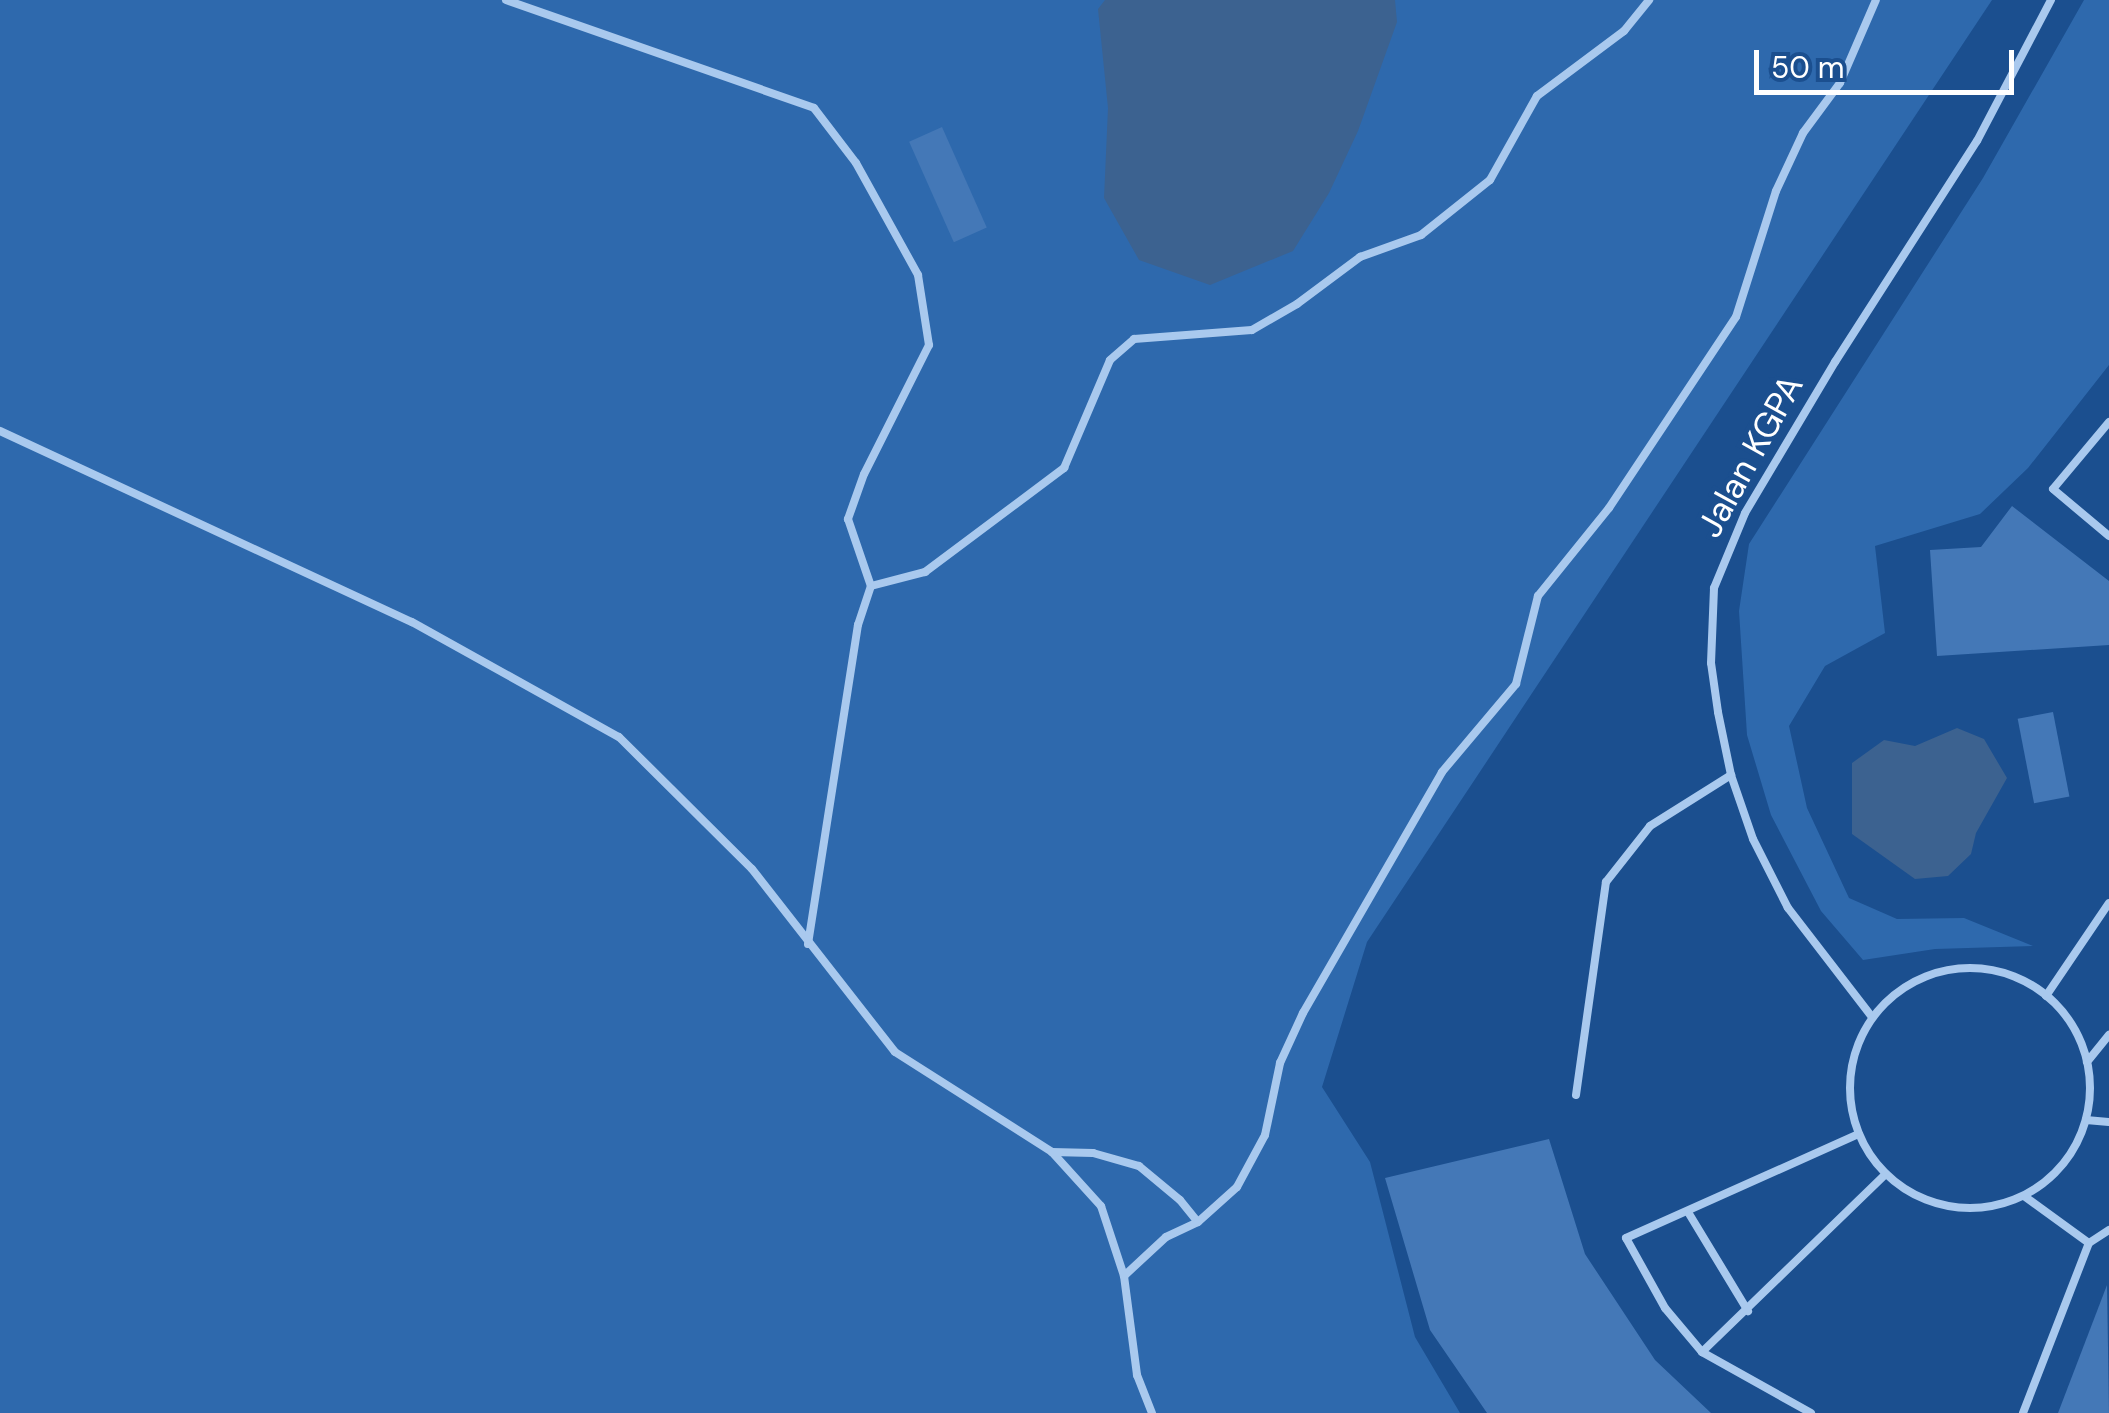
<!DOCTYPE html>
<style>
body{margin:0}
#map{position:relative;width:2109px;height:1413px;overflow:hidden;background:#1b4f8f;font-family:"DM Sans",sans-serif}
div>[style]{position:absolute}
.green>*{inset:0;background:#2e69ad}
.water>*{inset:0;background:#3c6290}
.building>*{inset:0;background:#4478b7;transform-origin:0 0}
.lane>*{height:8px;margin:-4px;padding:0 4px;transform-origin:4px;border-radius:4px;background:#a9c9ee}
.lane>.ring{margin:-4px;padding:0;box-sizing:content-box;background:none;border:8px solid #a9c9ee;border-radius:50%}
span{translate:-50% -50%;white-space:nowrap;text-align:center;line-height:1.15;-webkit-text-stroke:9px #1b4f8f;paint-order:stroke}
.street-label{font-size:35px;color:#fff}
.scale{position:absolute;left:1754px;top:50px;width:260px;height:45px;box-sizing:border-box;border:5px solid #fff;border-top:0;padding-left:12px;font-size:30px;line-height:35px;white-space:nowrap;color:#fff;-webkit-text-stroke:8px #1b4f8f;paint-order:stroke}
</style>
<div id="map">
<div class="green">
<div style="clip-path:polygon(0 0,1992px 0,1367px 942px,1322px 1087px,1370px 1162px,1415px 1337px,1460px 1413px,0 1413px)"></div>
<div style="clip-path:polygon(2084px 0,2109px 0,2109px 365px,2028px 468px,1980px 514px,1875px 546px,1885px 633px,1825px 666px,1789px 726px,1807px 808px,1849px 898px,1897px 919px,1964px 918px,2033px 946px,1935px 949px,1863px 960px,1821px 911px,1771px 815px,1747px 735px,1739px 611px,1749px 544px,1983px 178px)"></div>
</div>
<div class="water">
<div style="clip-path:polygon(1105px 0,1395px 0,1397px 22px,1358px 131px,1329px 193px,1293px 251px,1210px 285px,1139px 260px,1104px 198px,1108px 108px,1098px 9px)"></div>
<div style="clip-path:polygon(1957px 728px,1984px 739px,2007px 778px,1976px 833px,1971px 854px,1948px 876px,1915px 879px,1852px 834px,1852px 763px,1884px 740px,1915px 746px)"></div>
</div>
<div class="building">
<div style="left:942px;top:127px;width:110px;height:36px;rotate:66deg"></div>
<div style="clip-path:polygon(2012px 506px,2109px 581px,2109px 645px,1937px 656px,1930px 550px,1981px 547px)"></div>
<div style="left:2053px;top:712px;width:86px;height:36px;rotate:79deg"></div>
<div style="clip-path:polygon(1549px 1139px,1585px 1254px,1655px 1360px,1711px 1413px,1487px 1413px,1430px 1330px,1385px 1178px)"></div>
<div style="clip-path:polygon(2107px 1285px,2109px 1413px,2058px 1413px)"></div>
</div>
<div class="lane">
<div style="left:506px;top:0;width:326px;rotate:19.3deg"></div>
<div style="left:814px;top:108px;width:69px;rotate:52.6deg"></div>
<div style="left:856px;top:163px;width:128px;rotate:61deg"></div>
<div style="left:918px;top:275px;width:71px;rotate:81.1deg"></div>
<div style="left:929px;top:345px;width:144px;rotate:116.7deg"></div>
<div style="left:864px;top:474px;width:48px;rotate:109.6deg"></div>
<div style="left:848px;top:519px;width:71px;rotate:71.1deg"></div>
<div style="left:2109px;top:422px;width:87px;rotate:129.9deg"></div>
<div style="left:2053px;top:489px;width:73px;rotate:40deg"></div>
<div style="left:0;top:431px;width:454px;rotate:24.9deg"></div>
<div style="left:412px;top:622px;width:237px;rotate:29.1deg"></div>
<div style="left:619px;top:737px;width:187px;rotate:44.8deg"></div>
<div style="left:752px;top:869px;width:232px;rotate:52deg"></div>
<div style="left:895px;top:1052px;width:186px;rotate:32.5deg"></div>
<div style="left:1052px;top:1152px;width:73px;rotate:47.8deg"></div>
<div style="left:1101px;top:1206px;width:74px;rotate:71.8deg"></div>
<div style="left:1124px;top:1276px;width:100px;rotate:82.5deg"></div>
<div style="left:1137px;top:1375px;width:41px;rotate:68.5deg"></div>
<div style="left:808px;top:944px;width:323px;rotate:-81.1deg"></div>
<div style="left:858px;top:625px;width:41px;rotate:-71.6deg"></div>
<div style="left:871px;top:586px;width:56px;rotate:-14.5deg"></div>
<div style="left:925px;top:572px;width:174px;rotate:-36.8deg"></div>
<div style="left:1064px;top:468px;width:117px;rotate:-66.9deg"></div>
<div style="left:1110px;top:360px;width:32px;rotate:-41deg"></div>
<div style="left:1134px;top:339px;width:118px;rotate:-4.4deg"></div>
<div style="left:1252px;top:330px;width:52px;rotate:-30deg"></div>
<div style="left:1297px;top:304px;width:79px;rotate:-36.7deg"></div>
<div style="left:1360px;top:257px;width:65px;rotate:-19.8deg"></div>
<div style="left:1421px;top:235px;width:88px;rotate:-38.6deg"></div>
<div style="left:1490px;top:180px;width:96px;rotate:-60.8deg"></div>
<div style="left:1537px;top:96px;width:109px;rotate:-36.8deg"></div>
<div style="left:1624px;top:31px;width:40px;rotate:-51deg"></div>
<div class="ring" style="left:1850px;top:968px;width:232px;height:232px"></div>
<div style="left:2046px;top:996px;width:112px;rotate:-55.9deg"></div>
<div style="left:1872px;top:1017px;width:138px;rotate:-127.6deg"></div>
<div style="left:1788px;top:908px;width:77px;rotate:-116.9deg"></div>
<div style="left:1753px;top:839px;width:68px;rotate:-109deg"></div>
<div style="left:1731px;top:775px;width:64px;rotate:-101.7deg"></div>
<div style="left:1718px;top:712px;width:49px;rotate:-98.1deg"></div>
<div style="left:1711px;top:663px;width:75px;rotate:-87.7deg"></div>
<div style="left:1714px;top:588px;width:81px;rotate:-67.5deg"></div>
<div style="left:1745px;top:513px;width:176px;rotate:-59.2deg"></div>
<div style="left:1835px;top:362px;width:263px;rotate:-57.3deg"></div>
<div style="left:1977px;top:141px;width:159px;rotate:-62.3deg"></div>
<div style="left:2087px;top:1062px;width:35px;rotate:-51deg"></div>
<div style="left:1576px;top:1095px;width:215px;rotate:-82deg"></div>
<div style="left:1606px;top:882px;width:71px;rotate:-51.8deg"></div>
<div style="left:1650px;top:826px;width:96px;rotate:-32.2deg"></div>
<div style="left:2086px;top:1120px;width:23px;rotate:5deg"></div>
<div style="left:1052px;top:1152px;width:41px;rotate:1.4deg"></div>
<div style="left:1093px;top:1153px;width:48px;rotate:15.8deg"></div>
<div style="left:1139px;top:1166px;width:53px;rotate:39.7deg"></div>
<div style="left:1180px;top:1200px;width:28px;rotate:51deg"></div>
<div style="left:2024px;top:1196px;width:80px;rotate:35.9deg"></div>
<div style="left:1688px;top:1212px;width:116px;rotate:58.8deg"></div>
<div style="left:1124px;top:1276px;width:57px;rotate:-42.9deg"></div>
<div style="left:1166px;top:1237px;width:35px;rotate:-25deg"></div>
<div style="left:1198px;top:1222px;width:52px;rotate:-41.9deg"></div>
<div style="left:1237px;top:1187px;width:59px;rotate:-61.7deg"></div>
<div style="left:1265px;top:1135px;width:74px;rotate:-78.2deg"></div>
<div style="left:1280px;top:1063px;width:55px;rotate:-65.3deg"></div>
<div style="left:1303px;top:1013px;width:278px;rotate:-60deg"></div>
<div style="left:1442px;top:772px;width:115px;rotate:-49.9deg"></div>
<div style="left:1516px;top:684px;width:91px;rotate:-76deg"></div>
<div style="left:1538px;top:596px;width:113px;rotate:-51.1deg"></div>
<div style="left:1609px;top:508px;width:229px;rotate:-56.4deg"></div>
<div style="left:1736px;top:317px;width:132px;rotate:-72.4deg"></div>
<div style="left:1776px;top:191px;width:64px;rotate:-65deg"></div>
<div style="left:1803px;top:133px;width:62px;rotate:-53.5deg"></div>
<div style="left:1840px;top:83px;width:90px;rotate:-66.6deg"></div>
<div style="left:1702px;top:1352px;width:57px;rotate:-130.1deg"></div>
<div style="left:1665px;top:1308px;width:80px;rotate:-119.1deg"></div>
<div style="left:1626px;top:1238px;width:255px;rotate:-24.1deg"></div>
<div style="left:1811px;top:1413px;width:125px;rotate:-150.8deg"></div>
<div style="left:1702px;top:1352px;width:256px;rotate:-44.1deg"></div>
<div style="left:2023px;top:1413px;width:182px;rotate:-68.8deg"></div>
<div style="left:2089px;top:1243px;width:24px;rotate:-33deg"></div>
</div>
<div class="street-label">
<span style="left:1750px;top:456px;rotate:-61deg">Jalan KGPA</span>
</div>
<div class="scale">50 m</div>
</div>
